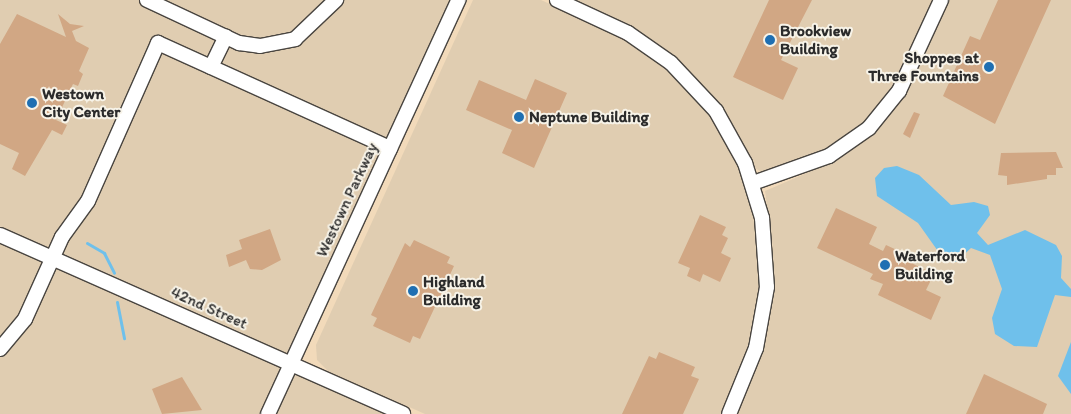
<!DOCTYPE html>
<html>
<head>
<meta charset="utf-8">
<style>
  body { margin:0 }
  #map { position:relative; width:1071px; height:414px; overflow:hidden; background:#f2daba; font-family:Itim,sans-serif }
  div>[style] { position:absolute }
  .built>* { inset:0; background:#e0cdb1 }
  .water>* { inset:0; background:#6fc0eb }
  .stream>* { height:3px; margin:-1.5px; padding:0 1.5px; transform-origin:1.5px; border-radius:1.5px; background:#6fc0eb }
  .building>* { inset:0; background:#d1a784 }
  .roads { filter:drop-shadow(1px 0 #494540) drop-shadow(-1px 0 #494540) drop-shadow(0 1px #494540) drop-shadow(0 -1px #494540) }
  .minor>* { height:14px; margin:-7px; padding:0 7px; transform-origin:7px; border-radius:7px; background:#fff }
  .dots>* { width:14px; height:14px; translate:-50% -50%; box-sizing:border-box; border:2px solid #f7f3e8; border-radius:50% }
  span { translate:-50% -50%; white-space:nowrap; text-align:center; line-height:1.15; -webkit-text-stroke:4px #f7f3e8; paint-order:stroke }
  .poi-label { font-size:16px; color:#2b2b2b; font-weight:700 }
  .left { translate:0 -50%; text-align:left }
  .right { translate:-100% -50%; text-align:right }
  .street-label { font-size:16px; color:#2b2b2b }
</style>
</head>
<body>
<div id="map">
  <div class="built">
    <i style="clip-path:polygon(0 0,458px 0,291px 364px,403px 414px,0 414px)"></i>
    <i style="clip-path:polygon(473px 0,541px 0,615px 34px,662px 64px,712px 118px,739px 167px,752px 203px,760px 280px,752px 337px,721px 414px,425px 414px,328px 371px,317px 360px,316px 345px)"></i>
    <i style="clip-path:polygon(573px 0,934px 0,894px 86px,865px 123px,822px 152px,762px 172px,755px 168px,721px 107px,680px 62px,631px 27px)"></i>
    <i style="clip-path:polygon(949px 0,1071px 0,1071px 414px,736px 414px,761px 354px,772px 302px,773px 249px,765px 191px,835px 161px,881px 126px,907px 91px)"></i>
  </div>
  <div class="water">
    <i style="clip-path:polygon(897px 166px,919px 175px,951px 205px,974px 202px,988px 206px,990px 215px,977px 233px,988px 245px,1025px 230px,1056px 245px,1062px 256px,1061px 278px,1071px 289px,1071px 297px,1055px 295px,1037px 347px,1014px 346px,995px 334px,992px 318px,1002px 289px,990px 255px,971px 248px,956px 262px,945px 261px,918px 223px,877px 196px,875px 178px,884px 168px)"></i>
    <i style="clip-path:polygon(1071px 342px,1071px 394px,1058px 376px)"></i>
  </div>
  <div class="stream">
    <i style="left:87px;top:243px;width:20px;rotate:30deg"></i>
    <i style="left:104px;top:253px;width:22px;rotate:63deg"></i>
    <i style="left:117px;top:302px;width:37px;rotate:79deg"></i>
  </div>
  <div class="building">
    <i style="clip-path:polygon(769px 0,812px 0,781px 60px,798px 68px,783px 100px,733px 77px)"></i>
    <i style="clip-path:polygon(998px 0,1051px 0,995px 124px,943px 96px,970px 36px,980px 40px)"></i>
    <i style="clip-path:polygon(17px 14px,66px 37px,58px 14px,70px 24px,84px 26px,72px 31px,76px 41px,89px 48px,79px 71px,83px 74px,78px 86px,73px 84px,56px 120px,67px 125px,62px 135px,52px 130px,25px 176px,12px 169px,19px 153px,0 144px,0 44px)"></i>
    <i style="clip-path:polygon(535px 79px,567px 93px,534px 168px,502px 153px,512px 130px,466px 110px,479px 80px,526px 100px)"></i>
    <i style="clip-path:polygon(914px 112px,920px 114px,910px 138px,903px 134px)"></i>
    <i style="clip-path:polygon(1056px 152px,1063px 168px,1056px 168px,1056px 175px,1047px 175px,1047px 179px,1007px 185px,1007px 176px,998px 175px,1001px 153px)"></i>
    <i style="clip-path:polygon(836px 208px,877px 227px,869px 244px,883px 251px,886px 245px,899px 251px,897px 256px,934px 274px,926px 290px,941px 297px,931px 320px,878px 295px,883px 284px,870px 279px,873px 274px,817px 248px)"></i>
    <i style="clip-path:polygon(700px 215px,726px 227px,722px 235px,728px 238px,721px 253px,731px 258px,720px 282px,703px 274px,700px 282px,687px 276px,690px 268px,678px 263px)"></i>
    <i style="clip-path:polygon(270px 229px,281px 260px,262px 270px,250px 269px,246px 260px,229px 267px,226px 255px,242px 249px,239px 240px)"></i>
    <i style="clip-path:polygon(414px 240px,450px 257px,447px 263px,454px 266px,420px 339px,413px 336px,410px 343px,373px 326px,377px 318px,371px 315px,405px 243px,410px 247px)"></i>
    <i style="clip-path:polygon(659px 352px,695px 367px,691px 376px,699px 379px,683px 414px,622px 414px,649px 356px,656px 359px)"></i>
    <i style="clip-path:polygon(984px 374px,1047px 404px,1043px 414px,966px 414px)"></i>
    <i style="clip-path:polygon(182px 377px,202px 410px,162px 414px,152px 389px)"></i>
  </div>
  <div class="roads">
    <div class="minor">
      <i style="left:147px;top:0;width:102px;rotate:25.1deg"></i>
      <i style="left:239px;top:43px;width:21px;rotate:8deg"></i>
      <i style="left:260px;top:46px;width:36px;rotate:-11deg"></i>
      <i style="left:295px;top:39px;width:57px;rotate:-43.6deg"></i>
      <i style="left:557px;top:0;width:78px;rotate:24.9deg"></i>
      <i style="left:628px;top:33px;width:52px;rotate:34.9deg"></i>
      <i style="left:671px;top:63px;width:66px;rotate:46.8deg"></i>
      <i style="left:716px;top:111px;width:60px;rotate:60.9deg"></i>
      <i style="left:745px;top:163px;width:58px;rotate:72.8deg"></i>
      <i style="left:762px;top:218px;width:69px;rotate:85.9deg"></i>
      <i style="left:767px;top:287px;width:62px;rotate:100.2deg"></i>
      <i style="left:756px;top:348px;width:71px;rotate:112.2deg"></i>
      <i style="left:211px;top:67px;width:34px;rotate:-64deg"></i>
      <i style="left:753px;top:183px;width:81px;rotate:-19.6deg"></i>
      <i style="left:829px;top:156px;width:49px;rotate:-35deg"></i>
      <i style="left:869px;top:128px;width:48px;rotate:-51deg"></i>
      <i style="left:899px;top:91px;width:100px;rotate:-65.2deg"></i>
      <i style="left:0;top:235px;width:441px;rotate:23.9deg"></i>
      <i style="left:0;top:349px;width:39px;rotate:-50deg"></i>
      <i style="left:25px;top:319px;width:90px;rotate:-65.7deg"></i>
      <i style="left:62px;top:237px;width:44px;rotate:-54.2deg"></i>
      <i style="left:88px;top:201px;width:173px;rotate:-66.1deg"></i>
      <i style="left:158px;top:43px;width:255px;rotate:24.4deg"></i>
      <i style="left:268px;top:414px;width:456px;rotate:-65.3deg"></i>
    </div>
  </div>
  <div class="dots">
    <i style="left:770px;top:40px;background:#1f6fb2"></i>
    <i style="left:989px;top:67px;background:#1f6fb2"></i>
    <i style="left:32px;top:103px;background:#1f6fb2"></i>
    <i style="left:519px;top:117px;background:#1f6fb2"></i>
    <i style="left:885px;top:265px;background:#1f6fb2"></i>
    <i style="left:413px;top:291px;background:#1f6fb2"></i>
  </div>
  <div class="poi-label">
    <span class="left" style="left:780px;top:40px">Brookview<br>Building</span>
    <span class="right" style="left:979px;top:67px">Shoppes at<br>Three Fountains</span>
    <span class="left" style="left:42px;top:103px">Westown<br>City Center</span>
    <span class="left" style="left:529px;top:117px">Neptune Building</span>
    <span class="left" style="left:895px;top:265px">Waterford<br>Building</span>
    <span class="left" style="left:423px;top:291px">Highland<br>Building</span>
  </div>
  <div class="street-label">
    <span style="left:347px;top:200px;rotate:-65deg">Westown Parkway</span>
    <span style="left:209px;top:308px;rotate:24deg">42nd Street</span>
  </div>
</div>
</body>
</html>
